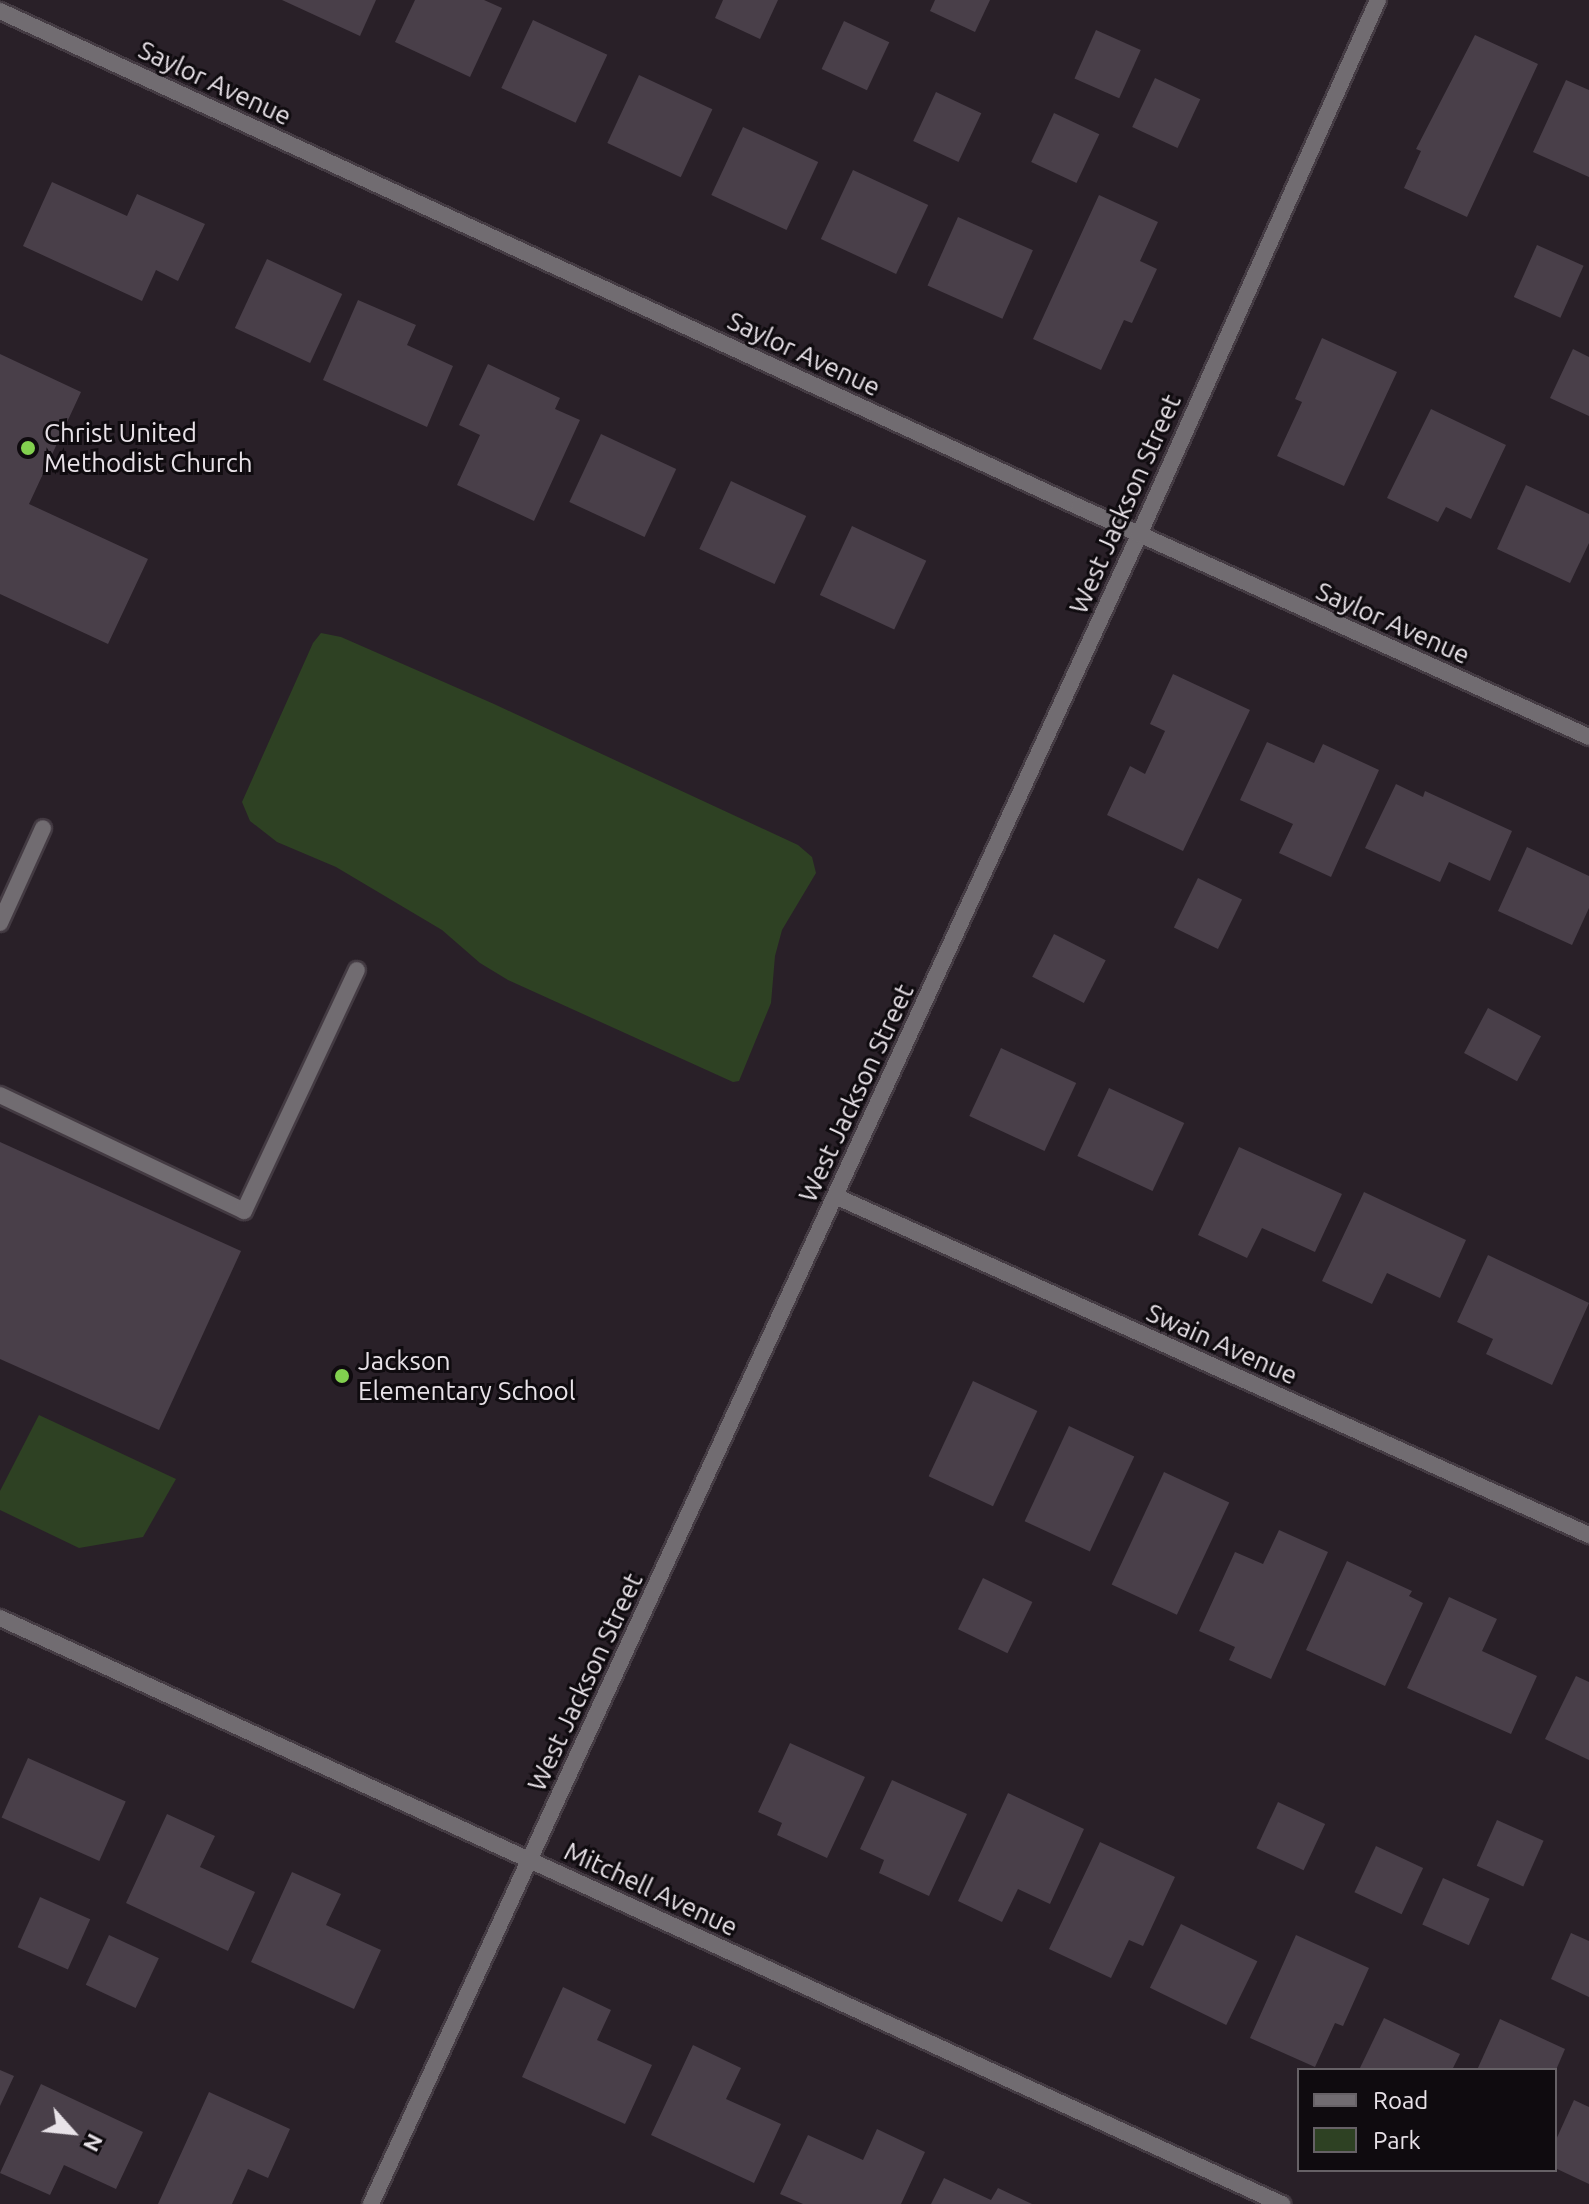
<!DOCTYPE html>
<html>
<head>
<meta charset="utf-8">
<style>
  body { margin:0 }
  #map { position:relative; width:1589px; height:2204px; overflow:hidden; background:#292028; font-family:Ubuntu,sans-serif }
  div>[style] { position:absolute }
  .green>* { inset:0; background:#2e4123 }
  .building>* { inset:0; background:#493f49; transform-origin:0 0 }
  .roads { filter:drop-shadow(2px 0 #443b43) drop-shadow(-2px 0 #443b43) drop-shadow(0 2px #443b43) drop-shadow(0 -2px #443b43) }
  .lane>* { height:16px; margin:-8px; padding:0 8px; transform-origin:8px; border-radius:8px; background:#716c71 }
  .street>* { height:16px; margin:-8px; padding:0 8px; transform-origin:8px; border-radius:8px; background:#716c71 }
  .dots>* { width:22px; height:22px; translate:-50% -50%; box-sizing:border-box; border:4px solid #0f0b0f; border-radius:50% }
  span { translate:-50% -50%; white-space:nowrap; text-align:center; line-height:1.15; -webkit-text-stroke:6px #0f0b0f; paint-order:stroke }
  .street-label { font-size:26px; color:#e8e2e8 }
  .poi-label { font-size:26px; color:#e8e2e8 }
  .left { translate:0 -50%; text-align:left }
  .legend { position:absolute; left:1297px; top:2068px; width:260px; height:104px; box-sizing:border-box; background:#0f0b0f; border:2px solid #666166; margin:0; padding:10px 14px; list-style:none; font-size:24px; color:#e8e2e8 }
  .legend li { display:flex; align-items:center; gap:16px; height:40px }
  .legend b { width:40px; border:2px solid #666166 }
  .north { position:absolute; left:32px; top:2092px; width:80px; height:80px; -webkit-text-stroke:6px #0f0b0f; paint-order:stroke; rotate:117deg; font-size:22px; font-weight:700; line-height:32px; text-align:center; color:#e8e2e8 }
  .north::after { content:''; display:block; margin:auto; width:28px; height:36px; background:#e8e2e8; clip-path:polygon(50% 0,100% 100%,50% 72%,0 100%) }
</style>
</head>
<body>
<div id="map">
  <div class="green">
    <i style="clip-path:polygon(321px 633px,341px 637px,494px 704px,798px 845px,812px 857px,816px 873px,782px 930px,775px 956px,771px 1003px,739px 1081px,733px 1082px,508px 980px,480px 963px,442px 930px,336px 867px,277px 842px,250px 821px,242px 802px,313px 643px)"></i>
    <i style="clip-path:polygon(39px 1415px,176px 1479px,143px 1537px,79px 1548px,0 1510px,0 1491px)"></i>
  </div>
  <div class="building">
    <i style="clip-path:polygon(282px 0,376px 0,360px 36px)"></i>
    <i style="clip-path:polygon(415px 0,484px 0,502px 8px,470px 77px,395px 42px)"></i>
    <i style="clip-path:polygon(723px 0,778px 0,760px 39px,715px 18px)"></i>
    <i style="clip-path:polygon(935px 0,990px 0,975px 32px,930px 11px)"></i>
    <i style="left:533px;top:20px;width:82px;height:75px;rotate:25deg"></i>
    <i style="left:844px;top:21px;width:50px;height:53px;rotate:25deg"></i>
    <i style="left:1096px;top:30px;width:49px;height:53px;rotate:24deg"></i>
    <i style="clip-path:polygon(1475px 35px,1538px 64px,1467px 217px,1404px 188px,1421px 151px,1416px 149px)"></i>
    <i style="left:639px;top:75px;width:81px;height:75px;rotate:25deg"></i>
    <i style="left:1155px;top:78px;width:50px;height:54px;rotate:25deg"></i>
    <i style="clip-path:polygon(1566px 80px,1589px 90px,1589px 177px,1533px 152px)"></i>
    <i style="left:936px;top:92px;width:50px;height:54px;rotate:25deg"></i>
    <i style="left:1054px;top:113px;width:50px;height:54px;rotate:25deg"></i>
    <i style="left:743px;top:127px;width:83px;height:75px;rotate:25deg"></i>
    <i style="left:853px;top:170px;width:83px;height:76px;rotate:25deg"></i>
    <i style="clip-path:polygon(52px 182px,127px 216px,137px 194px,205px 224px,178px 281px,156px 270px,142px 301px,23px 246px)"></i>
    <i style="clip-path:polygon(1099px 195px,1158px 222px,1140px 261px,1157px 269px,1132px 323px,1124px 320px,1101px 370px,1033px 339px)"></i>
    <i style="left:958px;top:217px;width:82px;height:75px;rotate:24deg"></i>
    <i style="left:1537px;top:245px;width:51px;height:57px;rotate:24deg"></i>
    <i style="left:267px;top:259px;width:83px;height:76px;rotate:25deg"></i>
    <i style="clip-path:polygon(358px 300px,416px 325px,407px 345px,453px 366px,427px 427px,323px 380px)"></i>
    <i style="clip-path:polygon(1322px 338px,1397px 372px,1344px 486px,1277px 456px,1302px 402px,1295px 399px)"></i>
    <i style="clip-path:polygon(1573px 349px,1589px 357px,1589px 416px,1550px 398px)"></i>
    <i style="clip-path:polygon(0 354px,81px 392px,29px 504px,148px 559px,108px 644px,0 594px)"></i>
    <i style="clip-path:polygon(488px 364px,560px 398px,555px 409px,580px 420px,534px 521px,457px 485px,480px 435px,459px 425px)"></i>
    <i style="clip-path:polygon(1431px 409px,1506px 445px,1471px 519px,1446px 507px,1438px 522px,1387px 498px)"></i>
    <i style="left:601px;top:434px;width:83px;height:75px;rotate:25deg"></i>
    <i style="left:731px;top:481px;width:83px;height:75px;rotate:25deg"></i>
    <i style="clip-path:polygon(1526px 485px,1589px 514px,1589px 543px,1570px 583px,1497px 549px)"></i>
    <i style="left:852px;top:526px;width:82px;height:76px;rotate:25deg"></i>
    <i style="clip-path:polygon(1173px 674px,1250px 710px,1183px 851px,1107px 815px,1130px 766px,1145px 774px,1165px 731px,1150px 724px)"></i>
    <i style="clip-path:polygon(1267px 742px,1314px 763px,1323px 744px,1379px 770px,1331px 877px,1279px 853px,1293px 824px,1240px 800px)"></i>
    <i style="clip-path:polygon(1396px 784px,1423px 797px,1425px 791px,1512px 831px,1490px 881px,1449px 862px,1440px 882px,1365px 848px)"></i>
    <i style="clip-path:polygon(1527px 847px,1589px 876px,1589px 908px,1572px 945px,1498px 911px)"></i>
    <i style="left:1198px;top:878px;width:49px;height:55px;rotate:26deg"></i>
    <i style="left:1054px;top:934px;width:58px;height:48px;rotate:27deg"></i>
    <i style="left:1488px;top:1008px;width:60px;height:51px;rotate:28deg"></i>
    <i style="left:1001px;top:1048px;width:83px;height:75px;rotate:25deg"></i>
    <i style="left:1109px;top:1088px;width:83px;height:75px;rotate:25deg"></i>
    <i style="clip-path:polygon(0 1142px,241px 1251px,159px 1430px,0 1359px)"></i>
    <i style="clip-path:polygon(1239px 1147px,1342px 1194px,1315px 1252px,1262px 1228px,1247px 1258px,1198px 1235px)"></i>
    <i style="clip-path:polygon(1364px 1192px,1466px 1240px,1440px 1298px,1387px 1273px,1372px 1304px,1322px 1281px)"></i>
    <i style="clip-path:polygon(1488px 1255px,1589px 1303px,1552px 1385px,1486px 1354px,1493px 1339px,1457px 1322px)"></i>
    <i style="left:973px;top:1381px;width:71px;height:105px;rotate:25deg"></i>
    <i style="left:1069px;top:1426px;width:72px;height:105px;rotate:25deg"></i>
    <i style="left:1164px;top:1472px;width:72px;height:124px;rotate:25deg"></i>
    <i style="clip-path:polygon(1279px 1530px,1328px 1552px,1271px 1679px,1229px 1660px,1235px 1647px,1199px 1631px,1235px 1552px,1263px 1564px)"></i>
    <i style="clip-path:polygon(1347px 1561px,1412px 1591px,1409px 1596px,1423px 1603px,1385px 1686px,1306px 1650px)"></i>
    <i style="left:983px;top:1578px;width:55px;height:57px;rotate:26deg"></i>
    <i style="clip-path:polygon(1449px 1597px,1497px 1619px,1482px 1651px,1537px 1676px,1511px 1734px,1407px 1688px)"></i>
    <i style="clip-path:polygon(1576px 1676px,1589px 1682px,1589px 1760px,1545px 1739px)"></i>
    <i style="clip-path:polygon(790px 1743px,865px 1777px,827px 1858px,777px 1835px,782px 1823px,758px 1812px)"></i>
    <i style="left:28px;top:1758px;width:107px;height:65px;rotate:24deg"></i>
    <i style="clip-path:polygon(892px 1780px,967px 1814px,929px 1896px,879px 1873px,884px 1860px,860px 1849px)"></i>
    <i style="clip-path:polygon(1008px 1793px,1084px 1829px,1050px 1904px,1018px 1889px,1002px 1922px,958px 1901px)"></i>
    <i style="left:1278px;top:1802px;width:52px;height:51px;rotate:25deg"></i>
    <i style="clip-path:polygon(167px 1814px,215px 1836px,200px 1867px,255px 1892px,228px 1951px,126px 1903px)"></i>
    <i style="left:1497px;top:1820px;width:51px;height:50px;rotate:24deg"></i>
    <i style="clip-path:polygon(1100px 1842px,1175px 1877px,1143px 1946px,1129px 1940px,1111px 1978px,1049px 1949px)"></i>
    <i style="left:1376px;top:1846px;width:52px;height:51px;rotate:25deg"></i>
    <i style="clip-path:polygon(292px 1872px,341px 1894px,326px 1925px,381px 1950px,354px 2009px,251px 1962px)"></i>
    <i style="left:1443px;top:1878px;width:51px;height:51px;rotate:24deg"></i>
    <i style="left:40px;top:1897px;width:55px;height:55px;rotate:24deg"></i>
    <i style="left:1181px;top:1924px;width:85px;height:71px;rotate:26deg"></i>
    <i style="clip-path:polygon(1571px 1933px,1589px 1941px,1589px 1997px,1551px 1979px)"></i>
    <i style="left:109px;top:1935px;width:55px;height:55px;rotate:25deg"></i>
    <i style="clip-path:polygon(1296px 1935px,1369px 1968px,1343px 2026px,1335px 2023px,1315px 2067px,1250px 2038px)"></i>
    <i style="clip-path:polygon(563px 1987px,611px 2010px,597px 2040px,652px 2065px,625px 2124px,522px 2077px)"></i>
    <i style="clip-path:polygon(1384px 2018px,1460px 2054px,1452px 2070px,1359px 2070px)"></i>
    <i style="clip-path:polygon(1500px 2019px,1565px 2049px,1556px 2070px,1477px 2070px)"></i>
    <i style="clip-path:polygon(693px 2045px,741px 2068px,726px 2099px,781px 2124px,754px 2183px,651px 2135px)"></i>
    <i style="clip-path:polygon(0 2070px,14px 2076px,0 2106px)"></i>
    <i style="clip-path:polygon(41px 2084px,143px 2132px,116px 2189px,64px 2165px,50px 2195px,0 2173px)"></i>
    <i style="clip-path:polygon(209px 2092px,290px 2129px,268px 2178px,248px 2169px,232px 2204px,158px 2204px)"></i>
    <i style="clip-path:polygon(1574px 2100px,1589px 2107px,1589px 2184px,1555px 2168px,1555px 2142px)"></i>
    <i style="clip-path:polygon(877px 2129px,925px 2152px,901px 2204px,803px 2204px,780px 2194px,808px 2135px,863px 2160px)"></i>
    <i style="clip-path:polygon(944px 2178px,991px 2200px,998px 2188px,1032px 2204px,931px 2204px)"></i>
  </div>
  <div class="roads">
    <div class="lane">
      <i style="left:0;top:923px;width:104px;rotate:-65.6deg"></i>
      <i style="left:0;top:1095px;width:270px;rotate:25.4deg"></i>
      <i style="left:244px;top:1211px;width:266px;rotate:-64.9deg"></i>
    </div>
    <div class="street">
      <i style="left:0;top:11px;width:1188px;rotate:24.69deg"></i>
      <i style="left:1079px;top:507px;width:559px;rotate:24.27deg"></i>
      <i style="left:835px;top:1196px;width:827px;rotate:24.21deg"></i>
      <i style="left:0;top:1618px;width:1410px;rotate:24.57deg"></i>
      <i style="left:371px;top:2204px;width:1837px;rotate:-65.29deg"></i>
      <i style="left:1139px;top:535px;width:586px;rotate:-65.93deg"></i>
    </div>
  </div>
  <div class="dots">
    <i style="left:28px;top:448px;background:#82d04f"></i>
    <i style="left:342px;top:1376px;background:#82d04f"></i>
  </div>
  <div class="street-label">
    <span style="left:215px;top:83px;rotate:25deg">Saylor Avenue</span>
    <span style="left:804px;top:354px;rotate:25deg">Saylor Avenue</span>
    <span style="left:1125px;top:504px;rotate:-66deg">West Jackson Street</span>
    <span style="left:1393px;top:623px;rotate:24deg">Saylor Avenue</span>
    <span style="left:856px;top:1093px;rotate:-65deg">West Jackson Street</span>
    <span style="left:1222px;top:1344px;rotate:24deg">Swain Avenue</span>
    <span style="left:585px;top:1682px;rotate:-65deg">West Jackson Street</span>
    <span style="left:651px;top:1889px;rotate:25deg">Mitchell Avenue</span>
  </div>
  <div class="poi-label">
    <span class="left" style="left:44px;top:448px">Christ United<br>Methodist Church</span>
    <span class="left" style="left:358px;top:1376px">Jackson<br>Elementary School</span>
  </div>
  <ul class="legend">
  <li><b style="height:10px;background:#716c71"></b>Road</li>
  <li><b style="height:22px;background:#2e4123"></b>Park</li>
  </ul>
  <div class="north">N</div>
</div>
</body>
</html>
